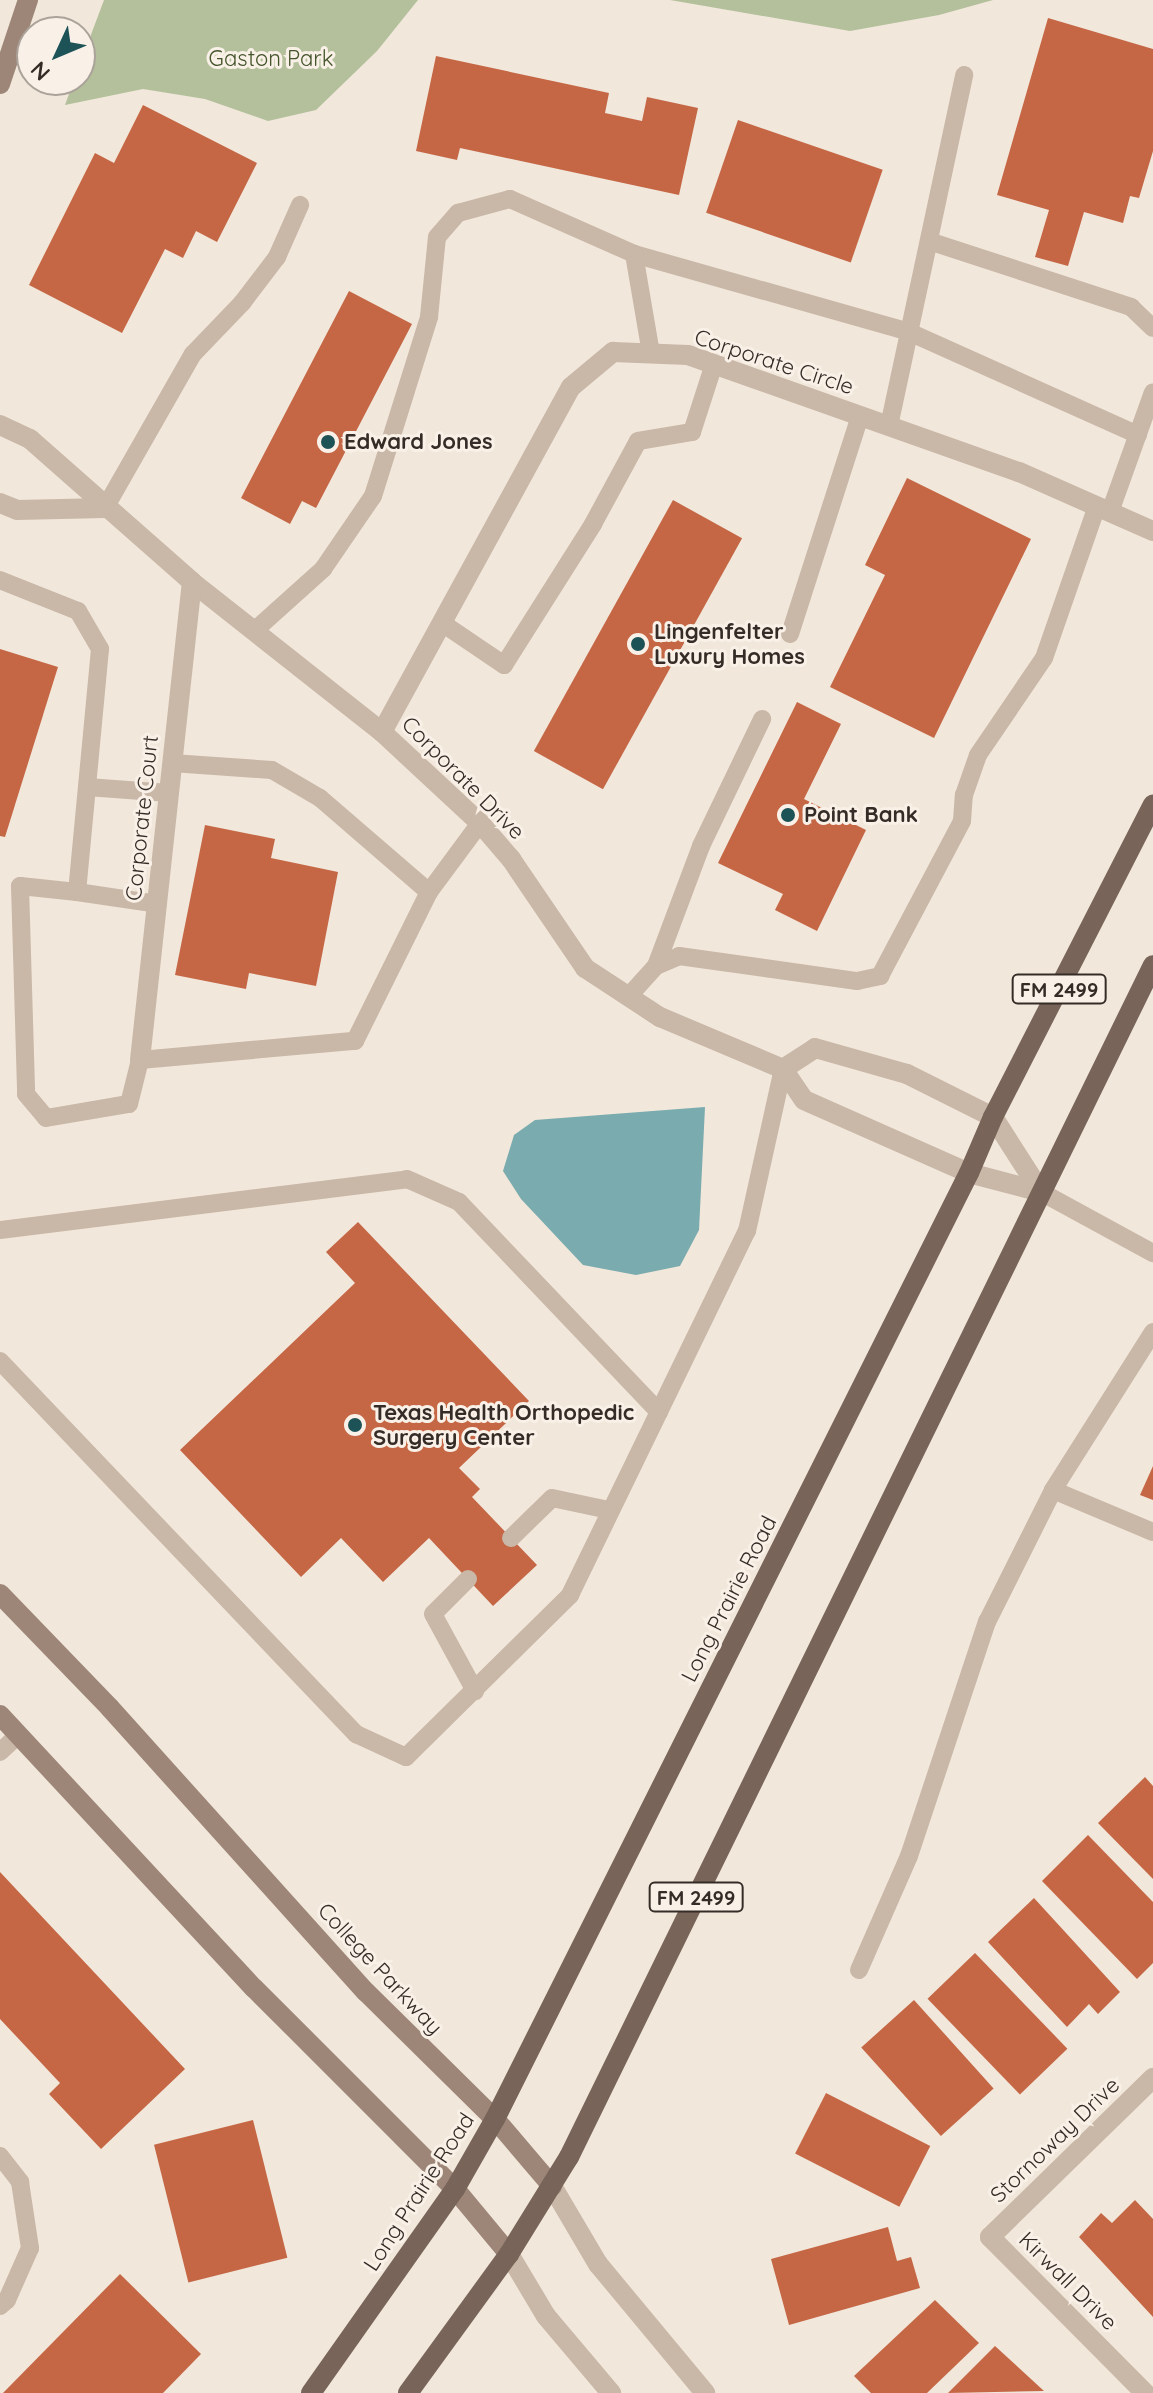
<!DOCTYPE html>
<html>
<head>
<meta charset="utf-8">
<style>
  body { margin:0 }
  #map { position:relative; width:1153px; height:2393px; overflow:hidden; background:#f1e7db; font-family:Quicksand,sans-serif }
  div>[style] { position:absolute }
  .green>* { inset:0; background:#b3c09b }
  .water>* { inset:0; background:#7aabae }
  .building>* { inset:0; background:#c56745; transform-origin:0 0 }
  .service>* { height:18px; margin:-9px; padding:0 9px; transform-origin:9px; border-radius:9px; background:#c9b7a7 }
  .minor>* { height:20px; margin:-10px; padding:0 10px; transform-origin:10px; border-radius:10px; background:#c9b7a7 }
  .secondary>* { height:20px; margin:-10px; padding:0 10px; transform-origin:10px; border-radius:10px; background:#9d8678 }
  .primary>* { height:20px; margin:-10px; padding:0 10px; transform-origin:10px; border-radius:10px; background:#786459 }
  .dots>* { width:22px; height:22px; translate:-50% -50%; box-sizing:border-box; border:4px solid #f9f1e7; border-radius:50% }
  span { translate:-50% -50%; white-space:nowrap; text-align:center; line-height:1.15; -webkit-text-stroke:6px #f9f1e7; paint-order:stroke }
  .shield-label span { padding:2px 6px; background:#f9f1e7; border:2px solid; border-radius:6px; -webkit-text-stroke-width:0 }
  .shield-label { font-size:20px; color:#362c27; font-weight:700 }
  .park-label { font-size:22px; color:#44542b }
  .street-label { font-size:22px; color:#362c27 }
  .poi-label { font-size:22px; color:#362c27; font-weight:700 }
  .left { translate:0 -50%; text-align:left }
  .north { position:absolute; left:16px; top:16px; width:80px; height:80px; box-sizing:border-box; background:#f9f1e7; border:2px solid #aba29a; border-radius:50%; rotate:226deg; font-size:22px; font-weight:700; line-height:32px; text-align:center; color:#362c27 }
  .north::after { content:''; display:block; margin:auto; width:28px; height:36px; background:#1d5257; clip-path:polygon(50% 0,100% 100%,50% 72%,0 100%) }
</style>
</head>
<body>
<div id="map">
  <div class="green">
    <i style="clip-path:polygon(104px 0,418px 0,377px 51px,316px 110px,268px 121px,205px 99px,143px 89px,65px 105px,74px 80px,80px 80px,80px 64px)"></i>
    <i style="clip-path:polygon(670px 0,993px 0,939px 15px,850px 31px)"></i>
  </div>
  <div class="water">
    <i style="clip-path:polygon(705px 1107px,699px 1230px,680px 1266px,636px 1275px,583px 1265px,521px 1199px,503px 1171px,514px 1135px,535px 1120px)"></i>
  </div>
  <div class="building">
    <i style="clip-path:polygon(1048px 18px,1153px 49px,1153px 151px,1139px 198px,1130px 196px,1123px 223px,1084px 212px,1068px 266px,1035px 257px,1049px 210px,997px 195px)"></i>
    <i style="clip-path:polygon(436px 56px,609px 93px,605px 113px,642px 121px,647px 97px,698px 108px,679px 195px,460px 148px,457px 160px,416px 151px)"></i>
    <i style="clip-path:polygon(143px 105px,257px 163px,217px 242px,196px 231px,183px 258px,165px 249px,122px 333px,29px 285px,95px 153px,114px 163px)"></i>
    <i style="left:738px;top:120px;width:153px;height:98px;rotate:19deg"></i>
    <i style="clip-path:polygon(349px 291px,412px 324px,316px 508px,302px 501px,290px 524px,241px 498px)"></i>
    <i style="clip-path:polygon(907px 478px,1031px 539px,934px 738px,830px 687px,885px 575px,865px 565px)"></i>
    <i style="left:673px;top:500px;width:79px;height:287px;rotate:29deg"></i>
    <i style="clip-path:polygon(0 649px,58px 667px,5px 837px,0 836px)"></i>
    <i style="clip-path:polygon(797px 702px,841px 724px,804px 799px,866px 830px,817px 931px,775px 910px,783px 894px,718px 863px)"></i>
    <i style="clip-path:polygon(205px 825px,275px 839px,271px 858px,338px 872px,316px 986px,249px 973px,246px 989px,175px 975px)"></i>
    <i style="clip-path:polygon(358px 1222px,529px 1401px,459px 1468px,480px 1489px,472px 1497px,537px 1565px,493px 1606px,429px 1538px,383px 1582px,341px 1538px,301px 1577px,180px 1450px,355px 1283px,326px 1252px)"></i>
    <i style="clip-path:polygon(1153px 1466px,1153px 1500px,1140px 1495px)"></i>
    <i style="clip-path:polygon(1145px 1777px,1153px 1786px,1153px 1879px,1098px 1823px)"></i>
    <i style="clip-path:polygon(1088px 1835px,1153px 1902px,1153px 1963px,1137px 1979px,1042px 1881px)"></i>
    <i style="clip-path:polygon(0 1872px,185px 2069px,101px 2149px,49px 2094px,60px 2083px,0 2019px)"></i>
    <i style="clip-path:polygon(1034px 1898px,1120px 1992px,1098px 2014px,1089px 2004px,1067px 2027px,988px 1942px)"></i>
    <i style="left:975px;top:1953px;width:133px;height:66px;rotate:46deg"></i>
    <i style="left:914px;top:2000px;width:119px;height:71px;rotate:48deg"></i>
    <i style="left:826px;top:2093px;width:117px;height:68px;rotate:27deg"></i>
    <i style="left:253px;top:2120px;width:142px;height:102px;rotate:76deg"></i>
    <i style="clip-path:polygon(1135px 2200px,1153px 2219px,1153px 2317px,1079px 2237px,1101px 2213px,1112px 2223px)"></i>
    <i style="clip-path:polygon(888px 2227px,897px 2261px,911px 2257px,920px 2288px,789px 2325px,771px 2259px)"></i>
    <i style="clip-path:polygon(120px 2274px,201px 2354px,163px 2393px,3px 2393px)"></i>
    <i style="clip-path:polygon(935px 2300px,979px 2343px,927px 2393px,871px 2393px,854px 2376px)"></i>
    <i style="clip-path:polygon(995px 2346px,1044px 2391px,948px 2393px)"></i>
  </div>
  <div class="service">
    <i style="left:929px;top:241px;width:213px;rotate:18.1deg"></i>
    <i style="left:1131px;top:307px;width:30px;rotate:44deg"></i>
    <i style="left:634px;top:254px;width:286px;rotate:15.8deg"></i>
    <i style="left:909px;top:332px;width:251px;rotate:24.2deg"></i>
    <i style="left:889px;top:426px;width:359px;rotate:-77.9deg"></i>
    <i style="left:105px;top:508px;width:177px;rotate:-60.3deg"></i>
    <i style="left:193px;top:354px;width:71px;rotate:-46.1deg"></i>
    <i style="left:242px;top:303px;width:58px;rotate:-52.7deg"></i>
    <i style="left:277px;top:257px;width:57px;rotate:-66.1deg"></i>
    <i style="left:1110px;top:512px;width:127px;rotate:-70.3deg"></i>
    <i style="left:0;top:580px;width:84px;rotate:21.7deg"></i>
    <i style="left:78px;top:611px;width:44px;rotate:59.9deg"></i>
    <i style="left:100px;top:649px;width:244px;rotate:95.4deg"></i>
    <i style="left:77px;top:892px;width:57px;rotate:-174deg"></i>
    <i style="left:20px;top:886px;width:208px;rotate:88.3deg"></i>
    <i style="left:26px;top:1094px;width:31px;rotate:50deg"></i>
    <i style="left:46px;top:1118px;width:84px;rotate:-9.6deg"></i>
    <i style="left:129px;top:1104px;width:45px;rotate:-76deg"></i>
    <i style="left:140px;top:1060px;width:216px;rotate:-5.1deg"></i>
    <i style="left:355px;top:1041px;width:166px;rotate:-63.6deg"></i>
    <i style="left:429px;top:892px;width:86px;rotate:-53.5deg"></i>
    <i style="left:442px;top:623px;width:75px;rotate:34.1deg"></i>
    <i style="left:504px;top:665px;width:167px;rotate:-57.7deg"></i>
    <i style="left:593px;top:524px;width:94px;rotate:-61.5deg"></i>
    <i style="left:638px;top:441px;width:55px;rotate:-9.5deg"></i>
    <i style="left:692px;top:432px;width:71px;rotate:-72.1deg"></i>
    <i style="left:254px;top:631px;width:93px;rotate:-41.9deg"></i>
    <i style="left:323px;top:569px;width:88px;rotate:-55.6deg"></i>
    <i style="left:373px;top:496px;width:188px;rotate:-72.6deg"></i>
    <i style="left:429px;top:317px;width:80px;rotate:-84.3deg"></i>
    <i style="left:437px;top:237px;width:32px;rotate:-49deg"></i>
    <i style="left:458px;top:213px;width:54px;rotate:-15.1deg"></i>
    <i style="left:510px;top:199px;width:136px;rotate:23.9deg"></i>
    <i style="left:634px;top:254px;width:100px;rotate:80.3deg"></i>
    <i style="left:790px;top:634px;width:229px;rotate:-72.2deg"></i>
    <i style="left:172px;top:763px;width:100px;rotate:4deg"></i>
    <i style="left:272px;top:770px;width:56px;rotate:30.3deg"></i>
    <i style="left:320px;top:798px;width:144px;rotate:40.8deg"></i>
    <i style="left:87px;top:787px;width:82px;rotate:4.2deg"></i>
    <i style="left:77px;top:892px;width:81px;rotate:8.5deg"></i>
    <i style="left:656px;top:966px;width:128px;rotate:-69.4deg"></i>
    <i style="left:701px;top:846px;width:141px;rotate:-64.3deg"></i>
    <i style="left:628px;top:997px;width:42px;rotate:-47.9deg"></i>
    <i style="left:656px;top:966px;width:25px;rotate:-23deg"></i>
    <i style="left:679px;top:956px;width:180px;rotate:8deg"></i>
    <i style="left:857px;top:981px;width:24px;rotate:-12deg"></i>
    <i style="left:880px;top:976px;width:175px;rotate:-62.1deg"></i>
    <i style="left:962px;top:821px;width:26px;rotate:-86deg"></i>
    <i style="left:964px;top:795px;width:42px;rotate:-70.7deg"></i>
    <i style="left:978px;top:755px;width:117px;rotate:-55.8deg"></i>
    <i style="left:1044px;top:658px;width:161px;rotate:-70.8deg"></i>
    <i style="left:1041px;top:1192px;width:128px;rotate:28.6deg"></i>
    <i style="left:0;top:1230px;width:410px;rotate:-7.1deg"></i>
    <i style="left:407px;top:1179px;width:57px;rotate:23.9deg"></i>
    <i style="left:459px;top:1202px;width:290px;rotate:46.4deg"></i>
    <i style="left:0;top:1361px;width:516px;rotate:46.34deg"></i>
    <i style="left:356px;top:1734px;width:55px;rotate:24.7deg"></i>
    <i style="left:406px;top:1757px;width:231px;rotate:-44.6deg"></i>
    <i style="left:570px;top:1595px;width:405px;rotate:-64.1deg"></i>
    <i style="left:747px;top:1231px;width:166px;rotate:-77.5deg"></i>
    <i style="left:1053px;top:1490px;width:108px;rotate:22.8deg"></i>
    <i style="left:511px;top:1538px;width:57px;rotate:-44.3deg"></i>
    <i style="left:552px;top:1498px;width:58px;rotate:11.9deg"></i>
    <i style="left:468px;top:1579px;width:49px;rotate:135deg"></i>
    <i style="left:433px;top:1614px;width:88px;rotate:61.4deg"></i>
    <i style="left:0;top:1752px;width:25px;rotate:-43deg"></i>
    <i style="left:859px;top:1970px;width:124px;rotate:-66.3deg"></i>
    <i style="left:909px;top:1856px;width:247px;rotate:-71.6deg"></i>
    <i style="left:987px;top:1622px;width:148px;rotate:-63.4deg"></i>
    <i style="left:1053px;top:1490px;width:187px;rotate:-57.7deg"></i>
    <i style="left:0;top:2156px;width:33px;rotate:52deg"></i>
    <i style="left:20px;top:2182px;width:67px;rotate:81.4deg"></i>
    <i style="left:30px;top:2248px;width:57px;rotate:113.9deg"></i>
    <i style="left:7px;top:2300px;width:9px;rotate:139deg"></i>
  </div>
  <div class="minor">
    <i style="left:0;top:425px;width:33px;rotate:25deg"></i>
    <i style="left:30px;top:439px;width:216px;rotate:41.4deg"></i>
    <i style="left:192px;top:582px;width:242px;rotate:38.3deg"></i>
    <i style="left:382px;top:732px;width:134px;rotate:42.9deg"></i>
    <i style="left:480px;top:823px;width:48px;rotate:49.3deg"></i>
    <i style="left:511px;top:859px;width:132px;rotate:55.8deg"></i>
    <i style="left:585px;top:968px;width:90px;rotate:33.2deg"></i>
    <i style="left:660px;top:1017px;width:134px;rotate:22.9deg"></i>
    <i style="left:783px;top:1069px;width:37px;rotate:56deg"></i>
    <i style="left:804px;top:1100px;width:180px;rotate:23.9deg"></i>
    <i style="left:969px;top:1173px;width:74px;rotate:14.8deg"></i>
    <i style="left:0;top:503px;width:18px;rotate:22deg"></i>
    <i style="left:17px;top:510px;width:88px;rotate:-1.3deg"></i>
    <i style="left:382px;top:732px;width:393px;rotate:-61.3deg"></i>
    <i style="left:571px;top:387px;width:55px;rotate:-39.8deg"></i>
    <i style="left:613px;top:352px;width:75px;rotate:2.3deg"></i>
    <i style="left:688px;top:355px;width:351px;rotate:19.5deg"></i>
    <i style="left:1019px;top:472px;width:146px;rotate:23.8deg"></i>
    <i style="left:140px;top:1060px;width:481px;rotate:-83.8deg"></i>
    <i style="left:783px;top:1069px;width:38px;rotate:-33deg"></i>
    <i style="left:815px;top:1048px;width:96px;rotate:15.8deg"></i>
    <i style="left:907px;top:1074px;width:96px;rotate:26.6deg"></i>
    <i style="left:993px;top:1117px;width:89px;rotate:57.4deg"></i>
    <i style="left:552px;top:2186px;width:91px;rotate:59.5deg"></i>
    <i style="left:598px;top:2264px;width:168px;rotate:50.3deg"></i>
    <i style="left:509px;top:2254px;width:72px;rotate:59.2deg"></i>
    <i style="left:546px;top:2316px;width:101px;rotate:49.8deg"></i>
    <i style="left:1145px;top:2393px;width:220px;rotate:-134.8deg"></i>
    <i style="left:990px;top:2237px;width:228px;rotate:-44.3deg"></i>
  </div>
  <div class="secondary">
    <i style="left:0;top:84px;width:89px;rotate:-71.6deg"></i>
    <i style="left:0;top:1594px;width:158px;rotate:46deg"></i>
    <i style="left:110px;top:1708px;width:382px;rotate:48deg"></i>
    <i style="left:366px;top:1992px;width:181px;rotate:44.6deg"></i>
    <i style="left:495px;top:2119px;width:88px;rotate:49.6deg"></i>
    <i style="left:0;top:1715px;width:373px;rotate:47.1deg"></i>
    <i style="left:254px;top:1988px;width:284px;rotate:45deg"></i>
    <i style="left:455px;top:2189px;width:85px;rotate:50.3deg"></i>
  </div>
  <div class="primary">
    <i style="left:311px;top:2393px;width:250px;rotate:-54.8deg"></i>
    <i style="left:455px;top:2189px;width:81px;rotate:-60.3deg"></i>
    <i style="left:495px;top:2119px;width:1058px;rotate:-63.39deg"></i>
    <i style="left:969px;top:1173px;width:61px;rotate:-66.8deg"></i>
    <i style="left:993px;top:1117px;width:351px;rotate:-62.9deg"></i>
    <i style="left:408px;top:2393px;width:172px;rotate:-54deg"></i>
    <i style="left:509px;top:2254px;width:114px;rotate:-58.3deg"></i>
    <i style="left:569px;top:2157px;width:1327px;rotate:-63.9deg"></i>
  </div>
  <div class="dots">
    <i style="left:328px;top:442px;background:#1d5257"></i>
    <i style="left:638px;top:644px;background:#1d5257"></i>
    <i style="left:788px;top:815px;background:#1d5257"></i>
    <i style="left:355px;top:1425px;background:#1d5257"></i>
  </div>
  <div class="shield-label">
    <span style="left:1059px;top:989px">FM 2499</span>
    <span style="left:696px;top:1897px">FM 2499</span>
  </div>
  <div class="park-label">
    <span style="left:271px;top:59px">Gaston Park</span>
  </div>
  <div class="street-label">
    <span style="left:774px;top:362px;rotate:18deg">Corporate Circle</span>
    <span style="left:463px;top:778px;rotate:45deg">Corporate Drive</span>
    <span style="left:142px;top:818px;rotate:-84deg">Corporate Court</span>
    <span style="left:729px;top:1599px;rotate:-63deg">Long Prairie Road</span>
    <span style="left:380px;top:1969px;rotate:47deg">College Parkway</span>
    <span style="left:1055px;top:2140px;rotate:-44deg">Stornoway Drive</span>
    <span style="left:419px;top:2192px;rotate:-57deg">Long Prairie Road</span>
    <span style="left:1068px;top:2281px;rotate:45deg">Kirwall Drive</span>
  </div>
  <div class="poi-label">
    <span class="left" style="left:344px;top:442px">Edward Jones</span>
    <span class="left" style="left:654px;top:644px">Lingenfelter<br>Luxury Homes</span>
    <span class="left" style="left:804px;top:815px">Point Bank</span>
    <span class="left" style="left:373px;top:1425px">Texas Health Orthopedic<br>Surgery Center</span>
  </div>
  <div class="north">N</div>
</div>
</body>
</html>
